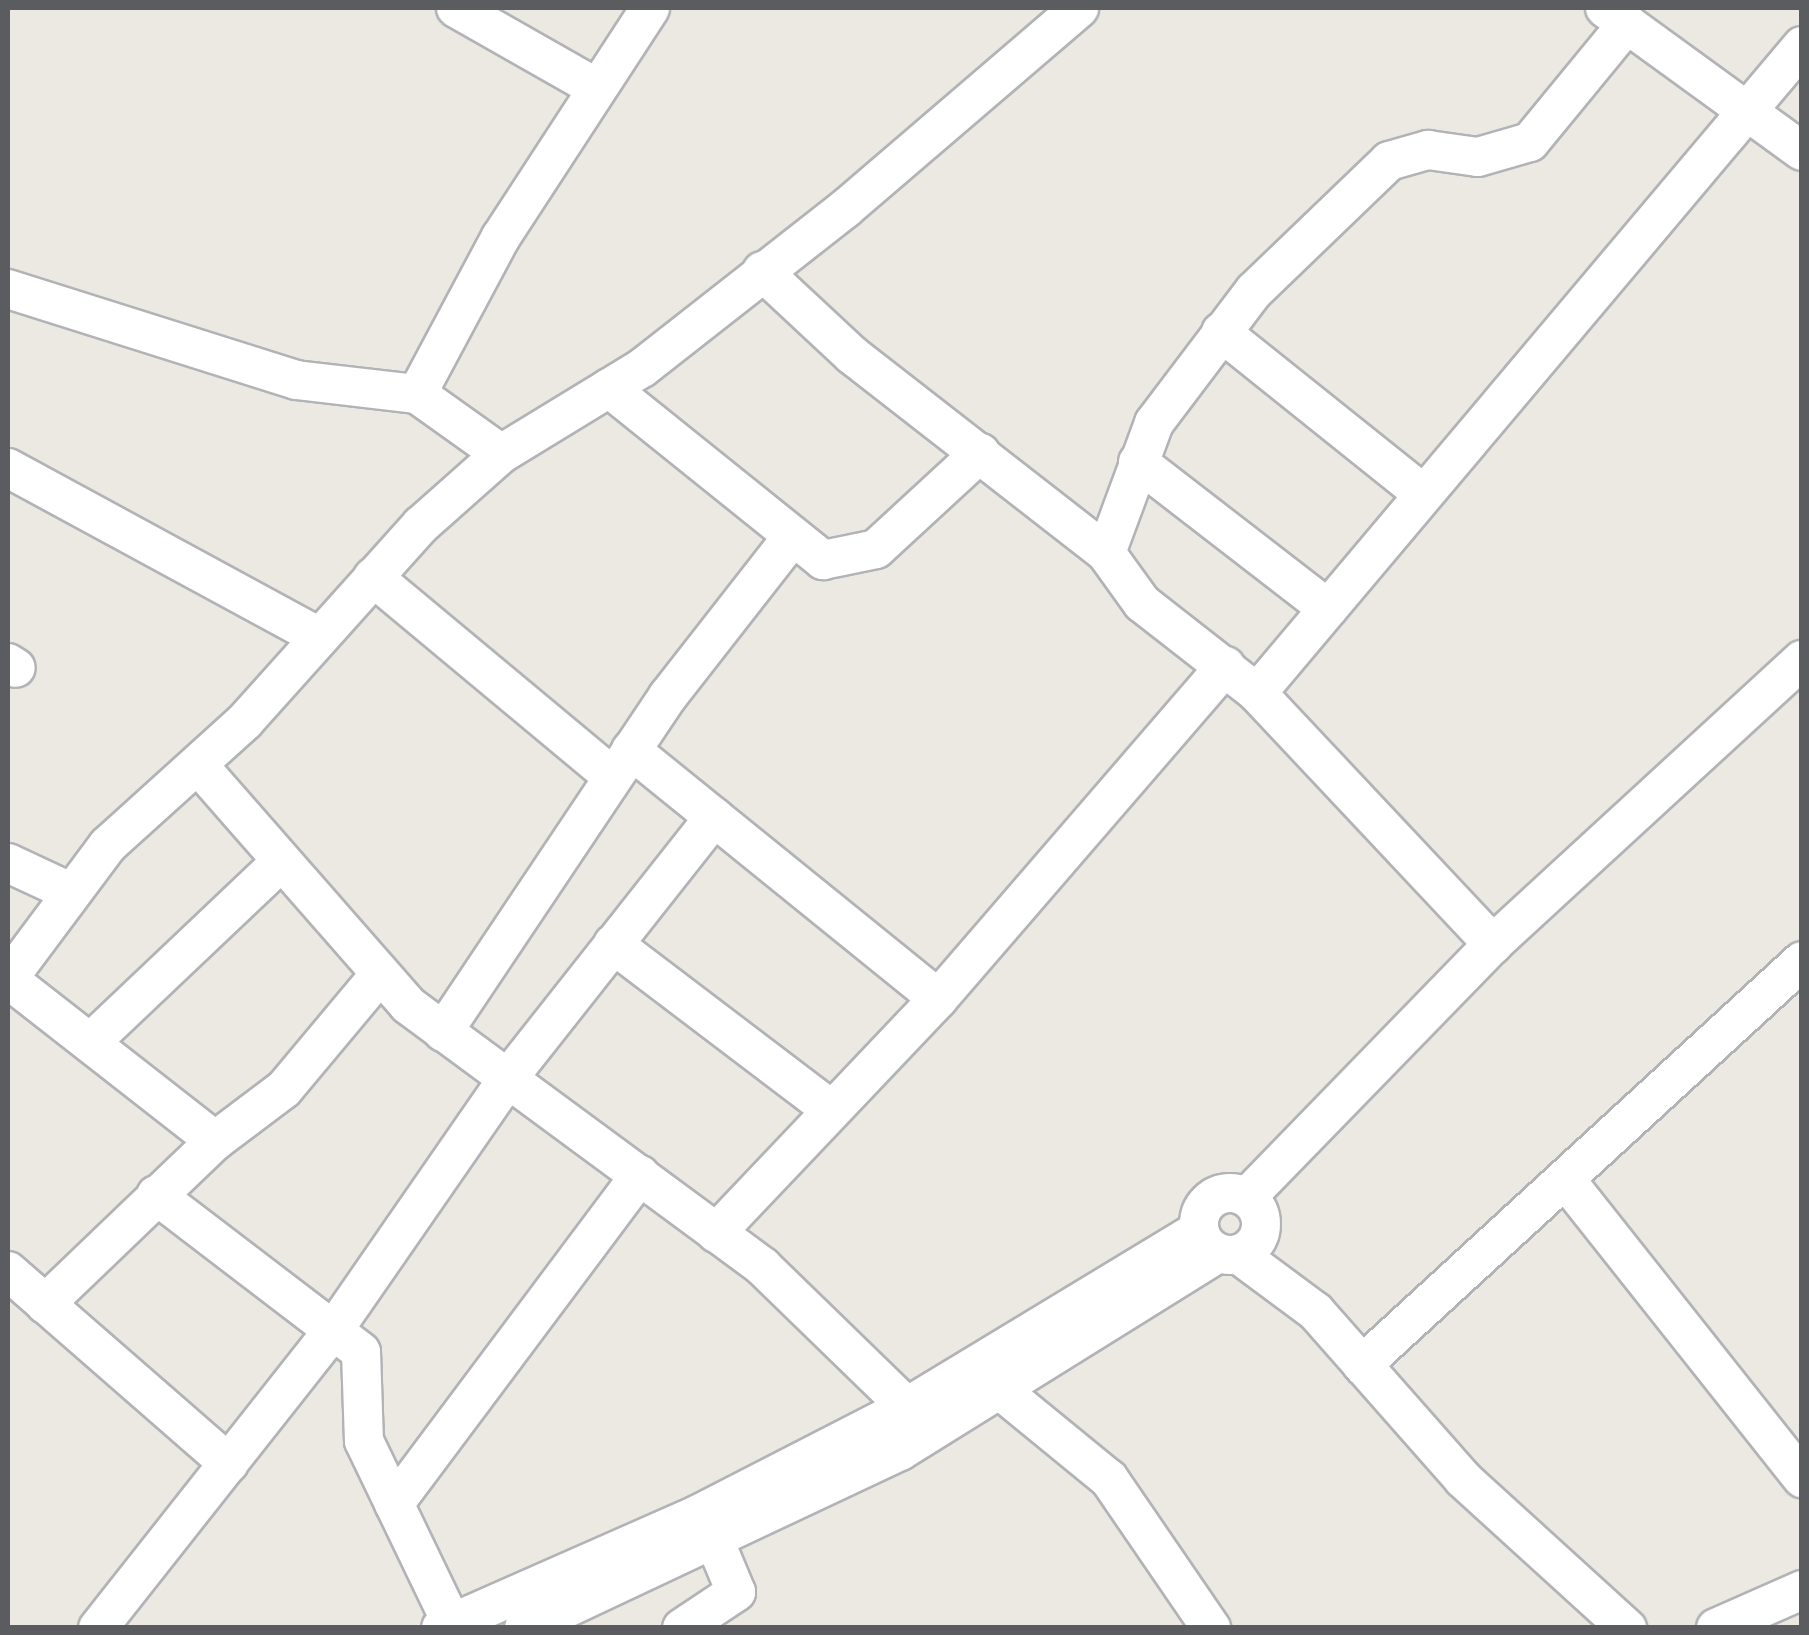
<!DOCTYPE html>
<html>
<head>
<meta charset="utf-8">
<style>
  body { margin:0 }
  #map { position:relative; width:1809px; height:1635px; overflow:hidden; background:#ebe9e1; font-family:Overpass,sans-serif }
  div>[style] { position:absolute }
  .roads { filter:drop-shadow(2px 0 #b2b3b7) drop-shadow(-2px 0 #b2b3b7) drop-shadow(0 2px #b2b3b7) drop-shadow(0 -2px #b2b3b7) }
  .minor>* { height:38px; margin:-19px; padding:0 19px; transform-origin:19px; border-radius:19px; background:#fff }
  .minor>.ring { margin:-19px; padding:0; box-sizing:content-box; background:none; border:38px solid #fff; border-radius:50% }
  span { translate:-50% -50%; white-space:nowrap; text-align:center; line-height:1.15; -webkit-text-stroke:10px #fff; paint-order:stroke }
  .frame { position:absolute; inset:0; border:10px solid #5a5c60; pointer-events:none }
</style>
</head>
<body>
<div id="map">
  <div class="roads">
    <div class="minor">
      <i style="left:456px;top:8px;width:162px;rotate:29.6deg"></i>
      <i style="left:1605px;top:8px;width:243px;rotate:36deg"></i>
      <i style="left:762px;top:271px;width:123px;rotate:43deg"></i>
      <i style="left:852px;top:355px;width:322px;rotate:37.9deg"></i>
      <i style="left:1106px;top:553px;width:62px;rotate:54.2deg"></i>
      <i style="left:1142px;top:603px;width:146px;rotate:38deg"></i>
      <i style="left:1257px;top:693px;width:345px;rotate:46.8deg"></i>
      <i style="left:8px;top:289px;width:302px;rotate:17.5deg"></i>
      <i style="left:296px;top:380px;width:122px;rotate:6.6deg"></i>
      <i style="left:417px;top:394px;width:103px;rotate:35.5deg"></i>
      <i style="left:1221px;top:332px;width:259px;rotate:38.7deg"></i>
      <i style="left:609px;top:388px;width:275px;rotate:38.8deg"></i>
      <i style="left:823px;top:560px;width:54px;rotate:-11.7deg"></i>
      <i style="left:876px;top:549px;width:142px;rotate:-42.7deg"></i>
      <i style="left:417px;top:394px;width:178px;rotate:-61.9deg"></i>
      <i style="left:501px;top:237px;width:273px;rotate:-56.9deg"></i>
      <i style="left:1138px;top:462px;width:240px;rotate:37.7deg"></i>
      <i style="left:8px;top:468px;width:354px;rotate:28.5deg"></i>
      <i style="left:1106px;top:553px;width:139px;rotate:-69.7deg"></i>
      <i style="left:1154px;top:423px;width:166px;rotate:-52.9deg"></i>
      <i style="left:1254px;top:291px;width:187px;rotate:-43.9deg"></i>
      <i style="left:1389px;top:161px;width:41px;rotate:-15.8deg"></i>
      <i style="left:1428px;top:150px;width:50px;rotate:8deg"></i>
      <i style="left:1478px;top:157px;width:54px;rotate:-16.1deg"></i>
      <i style="left:1530px;top:142px;width:153px;rotate:-50.6deg"></i>
      <i style="left:373px;top:577px;width:312px;rotate:39.8deg"></i>
      <i style="left:8px;top:663px;width:9px;rotate:32deg"></i>
      <i style="left:1257px;top:693px;width:846px;rotate:-49.89deg"></i>
      <i style="left:631px;top:750px;width:395px;rotate:39deg"></i>
      <i style="left:199px;top:766px;width:317px;rotate:48.8deg"></i>
      <i style="left:408px;top:1005px;width:441px;rotate:36.4deg"></i>
      <i style="left:763px;top:1267px;width:201px;rotate:44.2deg"></i>
      <i style="left:8px;top:863px;width:66px;rotate:25deg"></i>
      <i style="left:613px;top:944px;width:275px;rotate:37.2deg"></i>
      <i style="left:8px;top:979px;width:167px;rotate:-53.3deg"></i>
      <i style="left:108px;top:845px;width:185px;rotate:-42.1deg"></i>
      <i style="left:245px;top:721px;width:263px;rotate:-48.1deg"></i>
      <i style="left:421px;top:525px;width:107px;rotate:-41.6deg"></i>
      <i style="left:501px;top:454px;width:165px;rotate:-31.4deg"></i>
      <i style="left:642px;top:368px;width:259px;rotate:-38.1deg"></i>
      <i style="left:846px;top:208px;width:307px;rotate:-40.6deg"></i>
      <i style="left:8px;top:979px;width:263px;rotate:38deg"></i>
      <i style="left:443px;top:1032px;width:404px;rotate:-56.2deg"></i>
      <i style="left:668px;top:696px;width:198px;rotate:-52deg"></i>
      <i style="left:90px;top:1043px;width:263px;rotate:-43.5deg"></i>
      <i style="left:1565px;top:1179px;width:382px;rotate:51.6deg"></i>
      <i class="ring" style="left:1199px;top:1193px;width:24px;height:24px"></i>
      <i style="left:156px;top:1195px;width:258px;rotate:37.4deg"></i>
      <i style="left:361px;top:1352px;width:89px;rotate:88.1deg"></i>
      <i style="left:364px;top:1441px;width:208px;rotate:64.3deg"></i>
      <i style="left:1247px;top:1197px;width:353px;rotate:-45.8deg"></i>
      <i style="left:1493px;top:944px;width:420px;rotate:-42.6deg"></i>
      <i style="left:716px;top:1233px;width:323px;rotate:-46.5deg"></i>
      <i style="left:938px;top:999px;width:440px;rotate:-49.2deg"></i>
      <i style="left:1238px;top:1254px;width:97px;rotate:36.6deg"></i>
      <i style="left:1316px;top:1312px;width:222px;rotate:48.6deg"></i>
      <i style="left:1463px;top:1479px;width:222px;rotate:42.3deg"></i>
      <i style="left:8px;top:1271px;width:293px;rotate:41.1deg"></i>
      <i style="left:45px;top:1304px;width:236px;rotate:-43.8deg"></i>
      <i style="left:215px;top:1141px;width:86px;rotate:-37deg"></i>
      <i style="left:284px;top:1089px;width:150px;rotate:-50.1deg"></i>
      <i style="left:1362px;top:1365px;width:597px;rotate:-42.56deg"></i>
      <i style="left:999px;top:1389px;width:142px;rotate:39.3deg"></i>
      <i style="left:1109px;top:1479px;width:181px;rotate:55.6deg"></i>
      <i style="left:394px;top:1504px;width:411px;rotate:-53.2deg"></i>
      <i style="left:98px;top:1628px;width:382px;rotate:-51.7deg"></i>
      <i style="left:335px;top:1328px;width:305px;rotate:-55.3deg"></i>
      <i style="left:509px;top:1077px;width:331px;rotate:-51.7deg"></i>
      <i style="left:441px;top:1628px;width:282px;rotate:-23.8deg"></i>
      <i style="left:699px;top:1514px;width:234px;rotate:-27.2deg"></i>
      <i style="left:907px;top:1407px;width:341px;rotate:-31.2deg"></i>
      <i style="left:524px;top:1628px;width:416px;rotate:-25.2deg"></i>
      <i style="left:900px;top:1451px;width:375px;rotate:-31.9deg"></i>
      <i style="left:682px;top:1628px;width:65px;rotate:-33.7deg"></i>
      <i style="left:736px;top:1592px;width:54px;rotate:-112.8deg"></i>
      <i style="left:1716px;top:1628px;width:94px;rotate:-23.8deg"></i>
    </div>
  </div>
  <div class="frame"></div>
</div>
</body>
</html>
